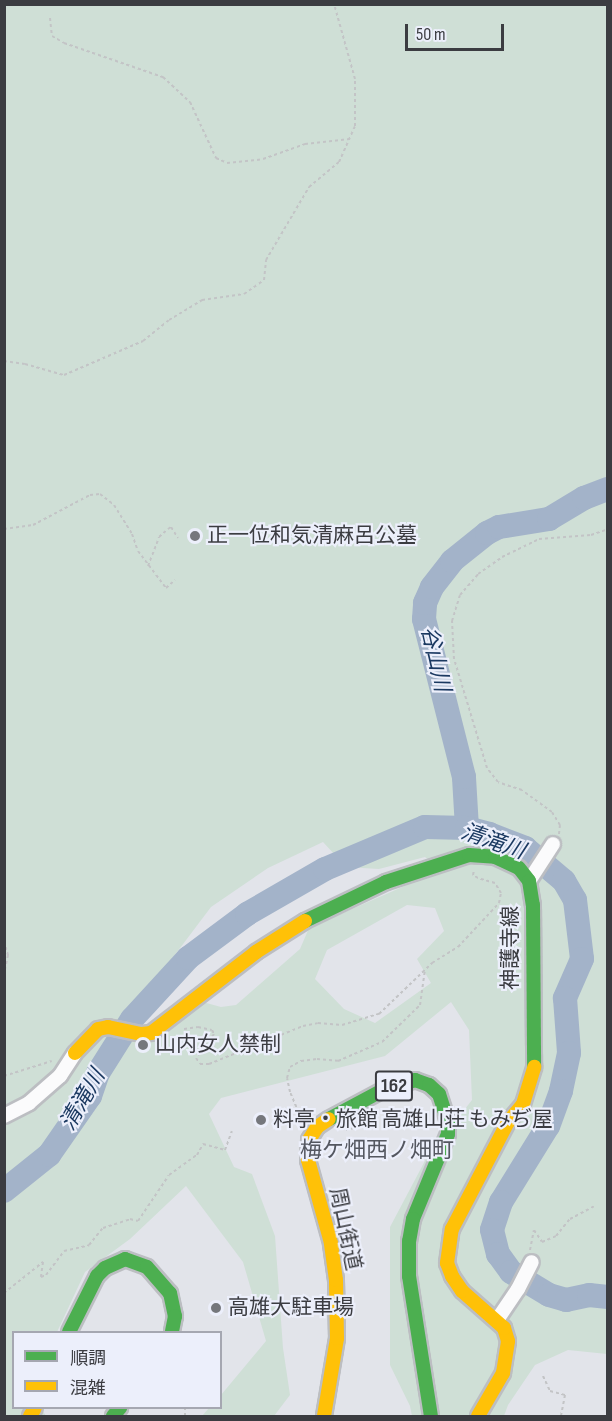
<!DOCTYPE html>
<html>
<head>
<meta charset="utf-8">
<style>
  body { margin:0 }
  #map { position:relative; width:612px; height:1421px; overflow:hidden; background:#e2e4ea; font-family:"Sofia Sans Condensed","Noto Sans JP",sans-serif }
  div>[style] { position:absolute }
  .green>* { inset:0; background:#cfdfd6 }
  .river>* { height:24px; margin:-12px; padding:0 12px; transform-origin:12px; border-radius:12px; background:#a3b3c9 }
  .path>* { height:2px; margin-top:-1px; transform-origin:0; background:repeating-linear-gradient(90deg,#c3c4c6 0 3px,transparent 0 6px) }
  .roads { filter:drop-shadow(2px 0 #bcbec2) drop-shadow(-2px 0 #bcbec2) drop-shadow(0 2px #bcbec2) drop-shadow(0 -2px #bcbec2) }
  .street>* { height:14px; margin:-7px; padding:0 7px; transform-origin:7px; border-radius:7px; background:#fbfbfc }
  .fast>* { height:14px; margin:-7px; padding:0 7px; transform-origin:7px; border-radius:7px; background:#4caf50 }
  .slow>* { height:14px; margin:-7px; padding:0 7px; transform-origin:7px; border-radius:7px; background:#ffc107 }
  .dots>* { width:16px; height:16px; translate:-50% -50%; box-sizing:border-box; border:3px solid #eceffb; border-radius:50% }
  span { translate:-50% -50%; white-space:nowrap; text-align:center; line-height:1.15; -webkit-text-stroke:4.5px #eceffb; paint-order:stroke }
  .shield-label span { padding:2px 4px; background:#eceffb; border:2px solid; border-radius:4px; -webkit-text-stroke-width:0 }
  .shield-label { font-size:20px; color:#3b3c41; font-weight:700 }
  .poi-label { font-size:21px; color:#3b3c41 }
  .left { translate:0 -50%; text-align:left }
  .street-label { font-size:21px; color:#3b3c41 }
  .water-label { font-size:22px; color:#1b3961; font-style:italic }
  .neighbourhood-label { font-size:22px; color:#545760 }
  .frame { position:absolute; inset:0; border:6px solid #3b3c41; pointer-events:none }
  .legend { position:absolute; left:12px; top:1331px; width:210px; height:78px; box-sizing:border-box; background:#eceffb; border:2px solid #a5a7b1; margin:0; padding:8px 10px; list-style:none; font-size:18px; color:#3b3c41 }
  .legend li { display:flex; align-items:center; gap:12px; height:30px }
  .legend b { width:30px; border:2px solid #a5a7b1 }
  .scale { position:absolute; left:405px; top:24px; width:99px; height:27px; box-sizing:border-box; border:3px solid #3b3c41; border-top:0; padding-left:8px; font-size:18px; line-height:21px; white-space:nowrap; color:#3b3c41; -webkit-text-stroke:4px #eceffb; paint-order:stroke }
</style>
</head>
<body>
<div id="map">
  <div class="green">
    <i style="clip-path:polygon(evenodd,5px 5px,607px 5px,607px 1354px,568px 1350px,535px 1365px,508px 1405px,504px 1416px,412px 1416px,410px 1406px,390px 1365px,390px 1227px,427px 1157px,472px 1100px,469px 1030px,451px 1002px,385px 1056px,221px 1098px,209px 1114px,234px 1167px,252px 1174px,275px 1236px,283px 1348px,290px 1395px,274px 1416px,202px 1416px,209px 1408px,220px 1408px,221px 1395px,266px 1341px,243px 1262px,186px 1186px,130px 1239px,85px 1272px,57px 1332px,14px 1332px,14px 1408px,41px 1408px,46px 1416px,5px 1416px,5px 5px,323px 842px,346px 867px,379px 869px,425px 857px,431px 862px,409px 884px,309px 928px,300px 949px,236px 1005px,221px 1007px,199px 1001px,152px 1036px,125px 1021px,211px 907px,268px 868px,323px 842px,5px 5px,407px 905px,435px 908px,444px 931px,417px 959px,431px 983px,375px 1023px,344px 1009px,315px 979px,327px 950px,407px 905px)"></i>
  </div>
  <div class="river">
    <i style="left:467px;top:828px;width:51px;rotate:-93.4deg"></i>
    <i style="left:464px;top:777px;width:163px;rotate:-104.2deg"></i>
    <i style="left:424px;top:619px;width:16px;rotate:-86deg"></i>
    <i style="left:425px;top:603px;width:17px;rotate:-66deg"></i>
    <i style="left:432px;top:587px;width:33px;rotate:-52deg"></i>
    <i style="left:452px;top:561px;width:45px;rotate:-38.7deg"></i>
    <i style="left:487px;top:533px;width:13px;rotate:-27deg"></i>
    <i style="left:499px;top:527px;width:51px;rotate:-9.1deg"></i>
    <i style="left:549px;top:519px;width:41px;rotate:-31deg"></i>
    <i style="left:584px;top:498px;width:26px;rotate:-21deg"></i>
    <i style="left:4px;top:1191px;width:58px;rotate:-38.7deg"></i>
    <i style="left:49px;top:1155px;width:72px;rotate:-55.2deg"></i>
    <i style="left:90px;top:1096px;width:24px;rotate:-71deg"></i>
    <i style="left:98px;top:1073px;width:64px;rotate:-57.8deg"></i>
    <i style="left:132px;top:1019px;width:83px;rotate:-47.4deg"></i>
    <i style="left:188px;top:958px;width:74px;rotate:-36.7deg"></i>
    <i style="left:247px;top:914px;width:90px;rotate:-30deg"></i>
    <i style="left:325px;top:869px;width:108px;rotate:-22.8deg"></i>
    <i style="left:425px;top:827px;width:42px;rotate:1.4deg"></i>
    <i style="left:467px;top:828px;width:23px;rotate:15deg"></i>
    <i style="left:489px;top:834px;width:39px;rotate:21deg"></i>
    <i style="left:525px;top:848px;width:51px;rotate:40.2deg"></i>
    <i style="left:564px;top:881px;width:22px;rotate:60deg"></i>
    <i style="left:575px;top:900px;width:59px;rotate:83.2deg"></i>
    <i style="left:582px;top:959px;width:43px;rotate:113.6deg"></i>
    <i style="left:565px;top:998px;width:55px;rotate:85.8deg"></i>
    <i style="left:569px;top:1053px;width:39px;rotate:102deg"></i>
    <i style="left:561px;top:1091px;width:37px;rotate:110deg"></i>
    <i style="left:548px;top:1126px;width:89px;rotate:121.7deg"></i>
    <i style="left:501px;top:1202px;width:29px;rotate:108deg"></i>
    <i style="left:492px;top:1230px;width:25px;rotate:76deg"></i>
    <i style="left:498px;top:1254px;width:22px;rotate:54deg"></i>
    <i style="left:511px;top:1272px;width:44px;rotate:31.2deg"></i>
    <i style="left:549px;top:1295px;width:18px;rotate:16deg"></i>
    <i style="left:566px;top:1300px;width:24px;rotate:-12deg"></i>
    <i style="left:589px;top:1295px;width:19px;rotate:6deg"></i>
  </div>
  <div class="path">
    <i style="left:50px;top:18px;width:18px;rotate:84deg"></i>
    <i style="left:52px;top:36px;width:14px;rotate:30deg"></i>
    <i style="left:64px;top:43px;width:105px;rotate:19deg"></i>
    <i style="left:163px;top:77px;width:37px;rotate:43deg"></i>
    <i style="left:190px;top:102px;width:62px;rotate:65.1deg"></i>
    <i style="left:216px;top:158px;width:12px;rotate:24deg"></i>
    <i style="left:227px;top:163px;width:36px;rotate:-6deg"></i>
    <i style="left:263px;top:159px;width:45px;rotate:-19.7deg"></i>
    <i style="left:305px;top:144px;width:45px;rotate:-6.3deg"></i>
    <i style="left:4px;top:361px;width:21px;rotate:8deg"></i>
    <i style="left:25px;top:364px;width:41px;rotate:15.8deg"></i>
    <i style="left:64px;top:375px;width:86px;rotate:-23.3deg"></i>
    <i style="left:143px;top:341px;width:33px;rotate:-39deg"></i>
    <i style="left:169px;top:320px;width:39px;rotate:-31deg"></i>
    <i style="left:202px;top:300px;width:42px;rotate:-8.1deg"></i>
    <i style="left:244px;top:294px;width:24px;rotate:-35deg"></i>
    <i style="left:264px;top:280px;width:20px;rotate:-84deg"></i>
    <i style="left:266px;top:260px;width:85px;rotate:-59.5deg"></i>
    <i style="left:309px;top:187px;width:39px;rotate:-40deg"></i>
    <i style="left:339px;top:162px;width:39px;rotate:-66deg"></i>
    <i style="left:355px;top:126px;width:47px;rotate:-90deg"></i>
    <i style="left:355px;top:79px;width:78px;rotate:-105.6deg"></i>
    <i style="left:4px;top:529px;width:29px;rotate:-8deg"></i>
    <i style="left:33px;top:525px;width:64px;rotate:-27.8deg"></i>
    <i style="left:90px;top:495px;width:10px;rotate:-6deg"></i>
    <i style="left:100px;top:494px;width:18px;rotate:38deg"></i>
    <i style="left:114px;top:505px;width:34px;rotate:58deg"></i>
    <i style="left:132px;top:534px;width:18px;rotate:71deg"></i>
    <i style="left:138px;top:551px;width:46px;rotate:52.9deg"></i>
    <i style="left:166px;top:588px;width:12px;rotate:-42deg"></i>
    <i style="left:148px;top:566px;width:31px;rotate:-69deg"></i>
    <i style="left:159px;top:537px;width:12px;rotate:-42deg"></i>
    <i style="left:168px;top:529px;width:4px;rotate:-34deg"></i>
    <i style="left:171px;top:527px;width:13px;rotate:58deg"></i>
    <i style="left:559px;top:834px;width:9px;rotate:-84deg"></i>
    <i style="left:560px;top:825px;width:15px;rotate:-122deg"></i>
    <i style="left:552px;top:812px;width:37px;rotate:-144deg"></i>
    <i style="left:522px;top:790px;width:25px;rotate:-162deg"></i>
    <i style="left:498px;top:782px;width:18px;rotate:-128deg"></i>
    <i style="left:487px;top:768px;width:114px;rotate:-106.8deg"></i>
    <i style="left:454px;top:659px;width:38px;rotate:-93deg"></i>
    <i style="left:452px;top:621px;width:27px;rotate:-73deg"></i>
    <i style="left:460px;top:595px;width:28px;rotate:-49deg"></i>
    <i style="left:478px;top:574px;width:29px;rotate:-35deg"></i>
    <i style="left:502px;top:557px;width:41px;rotate:-25.9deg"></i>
    <i style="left:539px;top:539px;width:52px;rotate:-4.4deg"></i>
    <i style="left:591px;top:535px;width:18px;rotate:-19deg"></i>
    <i style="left:4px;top:941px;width:15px;rotate:74deg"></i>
    <i style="left:8px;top:955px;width:19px;rotate:102deg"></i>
    <i style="left:184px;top:1029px;width:14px;rotate:-8deg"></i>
    <i style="left:198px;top:1027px;width:14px;rotate:12deg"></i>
    <i style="left:212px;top:1030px;width:4px;rotate:63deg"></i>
    <i style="left:214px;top:1034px;width:30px;rotate:127deg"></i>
    <i style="left:196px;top:1058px;width:7px;rotate:56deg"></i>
    <i style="left:200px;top:1064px;width:9px"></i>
    <i style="left:209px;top:1064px;width:101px;rotate:-22deg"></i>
    <i style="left:303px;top:1026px;width:15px;rotate:-11deg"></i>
    <i style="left:318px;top:1023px;width:24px;rotate:5deg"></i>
    <i style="left:342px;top:1025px;width:39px;rotate:-17deg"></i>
    <i style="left:379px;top:1014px;width:74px;rotate:-43.9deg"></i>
    <i style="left:432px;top:963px;width:31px;rotate:-32deg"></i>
    <i style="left:458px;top:947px;width:60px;rotate:-47deg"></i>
    <i style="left:499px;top:903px;width:10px;rotate:-79deg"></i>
    <i style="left:501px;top:893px;width:12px;rotate:-121deg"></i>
    <i style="left:495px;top:883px;width:18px;rotate:-164deg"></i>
    <i style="left:478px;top:878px;width:6px;rotate:-149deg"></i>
    <i style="left:473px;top:875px;width:5px;rotate:-79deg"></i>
    <i style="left:4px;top:1076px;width:50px;rotate:-17.4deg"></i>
    <i style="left:365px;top:1112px;width:13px;rotate:67deg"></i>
    <i style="left:370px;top:1124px;width:25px;rotate:166deg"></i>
    <i style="left:346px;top:1130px;width:10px;rotate:-114deg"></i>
    <i style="left:342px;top:1121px;width:25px;rotate:-21deg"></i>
    <i style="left:301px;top:1118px;width:28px;rotate:-113deg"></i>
    <i style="left:290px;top:1092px;width:14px;rotate:-102deg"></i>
    <i style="left:287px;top:1078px;width:11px;rotate:-75deg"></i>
    <i style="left:290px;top:1067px;width:13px;rotate:-29deg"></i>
    <i style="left:301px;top:1061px;width:16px;rotate:-7deg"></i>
    <i style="left:317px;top:1059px;width:21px;rotate:5deg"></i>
    <i style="left:338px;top:1061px;width:48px;rotate:-23.4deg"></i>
    <i style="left:382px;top:1042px;width:53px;rotate:-44.2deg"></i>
    <i style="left:420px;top:1005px;width:35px;rotate:-82deg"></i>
    <i style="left:530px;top:1250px;width:20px;rotate:-79deg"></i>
    <i style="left:534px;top:1230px;width:14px;rotate:56deg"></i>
    <i style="left:542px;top:1242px;width:15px;rotate:-23deg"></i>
    <i style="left:556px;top:1236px;width:22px;rotate:-51deg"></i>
    <i style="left:570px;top:1219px;width:27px;rotate:-28deg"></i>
    <i style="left:4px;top:1293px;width:50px;rotate:-38.5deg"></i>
    <i style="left:43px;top:1262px;width:15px;rotate:98deg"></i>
    <i style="left:41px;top:1277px;width:5px;rotate:-22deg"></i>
    <i style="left:46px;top:1275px;width:30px;rotate:-53deg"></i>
    <i style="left:64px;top:1251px;width:26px;rotate:-13deg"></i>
    <i style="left:89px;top:1245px;width:22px;rotate:-51deg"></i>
    <i style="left:103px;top:1228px;width:28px;rotate:-18deg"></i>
    <i style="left:130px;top:1219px;width:8px;rotate:14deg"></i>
    <i style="left:138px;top:1221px;width:55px;rotate:-56deg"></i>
    <i style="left:169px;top:1175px;width:34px;rotate:-36deg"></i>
    <i style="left:197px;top:1155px;width:13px;rotate:-61deg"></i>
    <i style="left:203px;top:1144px;width:23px;rotate:15deg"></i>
    <i style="left:225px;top:1150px;width:20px;rotate:-70deg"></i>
    <i style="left:543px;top:1376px;width:17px;rotate:65deg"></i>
    <i style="left:550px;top:1391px;width:16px;rotate:15deg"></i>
    <i style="left:565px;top:1395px;width:21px;rotate:101deg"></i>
    <i style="left:185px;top:1416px;width:8px;rotate:-90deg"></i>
  </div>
  <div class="roads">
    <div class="street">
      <i style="left:529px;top:881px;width:44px;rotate:-57deg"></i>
      <i style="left:4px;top:1116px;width:28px;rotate:-27deg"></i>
      <i style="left:29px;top:1103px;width:41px;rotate:-41.1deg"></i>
      <i style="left:60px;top:1076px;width:27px;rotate:-57deg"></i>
      <i style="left:497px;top:1320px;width:37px;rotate:-56deg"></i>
      <i style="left:518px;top:1289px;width:30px;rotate:-63deg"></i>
    </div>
    <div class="fast">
      <i style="left:305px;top:921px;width:90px;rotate:-25.7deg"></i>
      <i style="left:386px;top:882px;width:87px;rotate:-18deg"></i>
      <i style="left:469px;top:855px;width:26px;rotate:4deg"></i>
      <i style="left:495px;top:857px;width:26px;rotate:25deg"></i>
      <i style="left:519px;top:868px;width:16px;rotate:52deg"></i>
      <i style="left:529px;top:881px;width:24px;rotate:81deg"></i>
      <i style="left:533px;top:905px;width:162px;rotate:89.6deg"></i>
      <i style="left:329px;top:1119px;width:61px;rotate:-28.2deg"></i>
      <i style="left:383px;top:1090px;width:34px;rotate:-17deg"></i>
      <i style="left:415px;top:1080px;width:15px;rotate:20deg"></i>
      <i style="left:429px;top:1085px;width:13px;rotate:42deg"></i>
      <i style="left:439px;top:1094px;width:28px;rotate:72deg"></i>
      <i style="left:448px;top:1121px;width:13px;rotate:90deg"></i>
      <i style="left:448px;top:1134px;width:92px;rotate:112.4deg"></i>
      <i style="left:413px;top:1219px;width:22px;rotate:100deg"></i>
      <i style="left:409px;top:1241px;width:35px;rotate:90deg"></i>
      <i style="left:409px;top:1276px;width:142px;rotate:81.1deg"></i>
      <i style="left:69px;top:1332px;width:63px;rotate:-63.4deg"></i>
      <i style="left:97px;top:1276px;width:11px;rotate:-45deg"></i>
      <i style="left:105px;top:1268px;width:22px;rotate:-24deg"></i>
      <i style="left:125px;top:1259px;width:23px;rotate:20deg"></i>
      <i style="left:147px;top:1267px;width:35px;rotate:49deg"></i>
      <i style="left:170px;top:1293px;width:24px;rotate:78deg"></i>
      <i style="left:175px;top:1316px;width:16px;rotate:101deg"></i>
      <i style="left:113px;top:1416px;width:11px;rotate:-49deg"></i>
    </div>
    <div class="slow">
      <i style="left:75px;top:1053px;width:33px;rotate:-46deg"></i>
      <i style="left:98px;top:1029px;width:10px;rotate:-11deg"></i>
      <i style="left:108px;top:1027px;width:35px;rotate:12deg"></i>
      <i style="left:142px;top:1034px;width:9px;rotate:-6deg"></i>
      <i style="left:151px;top:1033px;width:133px;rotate:-37.6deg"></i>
      <i style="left:256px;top:952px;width:58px;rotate:-32.3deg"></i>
      <i style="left:30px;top:1416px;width:9px;rotate:-58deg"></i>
      <i style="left:324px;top:1416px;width:79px;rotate:-80.5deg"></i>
      <i style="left:337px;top:1338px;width:58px;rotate:-91deg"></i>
      <i style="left:336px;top:1280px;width:37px;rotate:-98deg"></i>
      <i style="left:331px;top:1243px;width:86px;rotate:-105.5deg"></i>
      <i style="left:308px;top:1160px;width:20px;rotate:-87deg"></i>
      <i style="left:309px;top:1140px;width:15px;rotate:-58deg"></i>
      <i style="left:317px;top:1127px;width:14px;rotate:-34deg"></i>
      <i style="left:478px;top:1416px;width:50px;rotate:-59.8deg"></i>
      <i style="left:503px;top:1373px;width:32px;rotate:-81deg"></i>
      <i style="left:508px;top:1341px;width:14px;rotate:-107deg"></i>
      <i style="left:504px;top:1328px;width:56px;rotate:-138.6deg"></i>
      <i style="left:462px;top:1291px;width:18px;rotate:-124deg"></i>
      <i style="left:452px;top:1276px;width:14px;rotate:-111deg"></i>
      <i style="left:447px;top:1263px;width:34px;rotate:-82deg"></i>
      <i style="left:452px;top:1229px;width:121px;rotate:-62.4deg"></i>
      <i style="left:508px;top:1122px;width:23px;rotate:-50deg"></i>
      <i style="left:523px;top:1104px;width:39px;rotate:-73deg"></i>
    </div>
  </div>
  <div class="dots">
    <i style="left:195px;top:536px;background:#75777c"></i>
    <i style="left:143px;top:1045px;background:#75777c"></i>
    <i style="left:261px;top:1120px;background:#75777c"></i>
    <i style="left:216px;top:1308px;background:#75777c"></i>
  </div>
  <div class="shield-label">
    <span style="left:394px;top:1086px">162</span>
  </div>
  <div class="poi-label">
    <span class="left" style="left:207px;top:536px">正一位和気清麻呂公墓</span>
    <span class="left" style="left:155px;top:1045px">山内女人禁制</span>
    <span class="left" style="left:273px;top:1120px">料亭・旅館 高雄山荘 もみぢ屋</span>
    <span class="left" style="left:228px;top:1308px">高雄大駐車場</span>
  </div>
  <div class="street-label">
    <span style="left:511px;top:948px;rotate:-90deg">神護寺線</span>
    <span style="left:345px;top:1229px;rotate:78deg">周山街道</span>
  </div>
  <div class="water-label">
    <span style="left:435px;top:659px;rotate:77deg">谷山川</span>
    <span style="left:493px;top:842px;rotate:19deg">清滝川</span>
    <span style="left:83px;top:1100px;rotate:-60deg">清滝川</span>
  </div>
  <div class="neighbourhood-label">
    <span style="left:377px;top:1151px">梅ケ畑西ノ畑町</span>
  </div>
  <div class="frame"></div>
  <ul class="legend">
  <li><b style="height:8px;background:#4caf50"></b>順調</li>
  <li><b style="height:8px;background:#ffc107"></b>混雑</li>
  </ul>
  <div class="scale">50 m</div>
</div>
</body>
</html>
